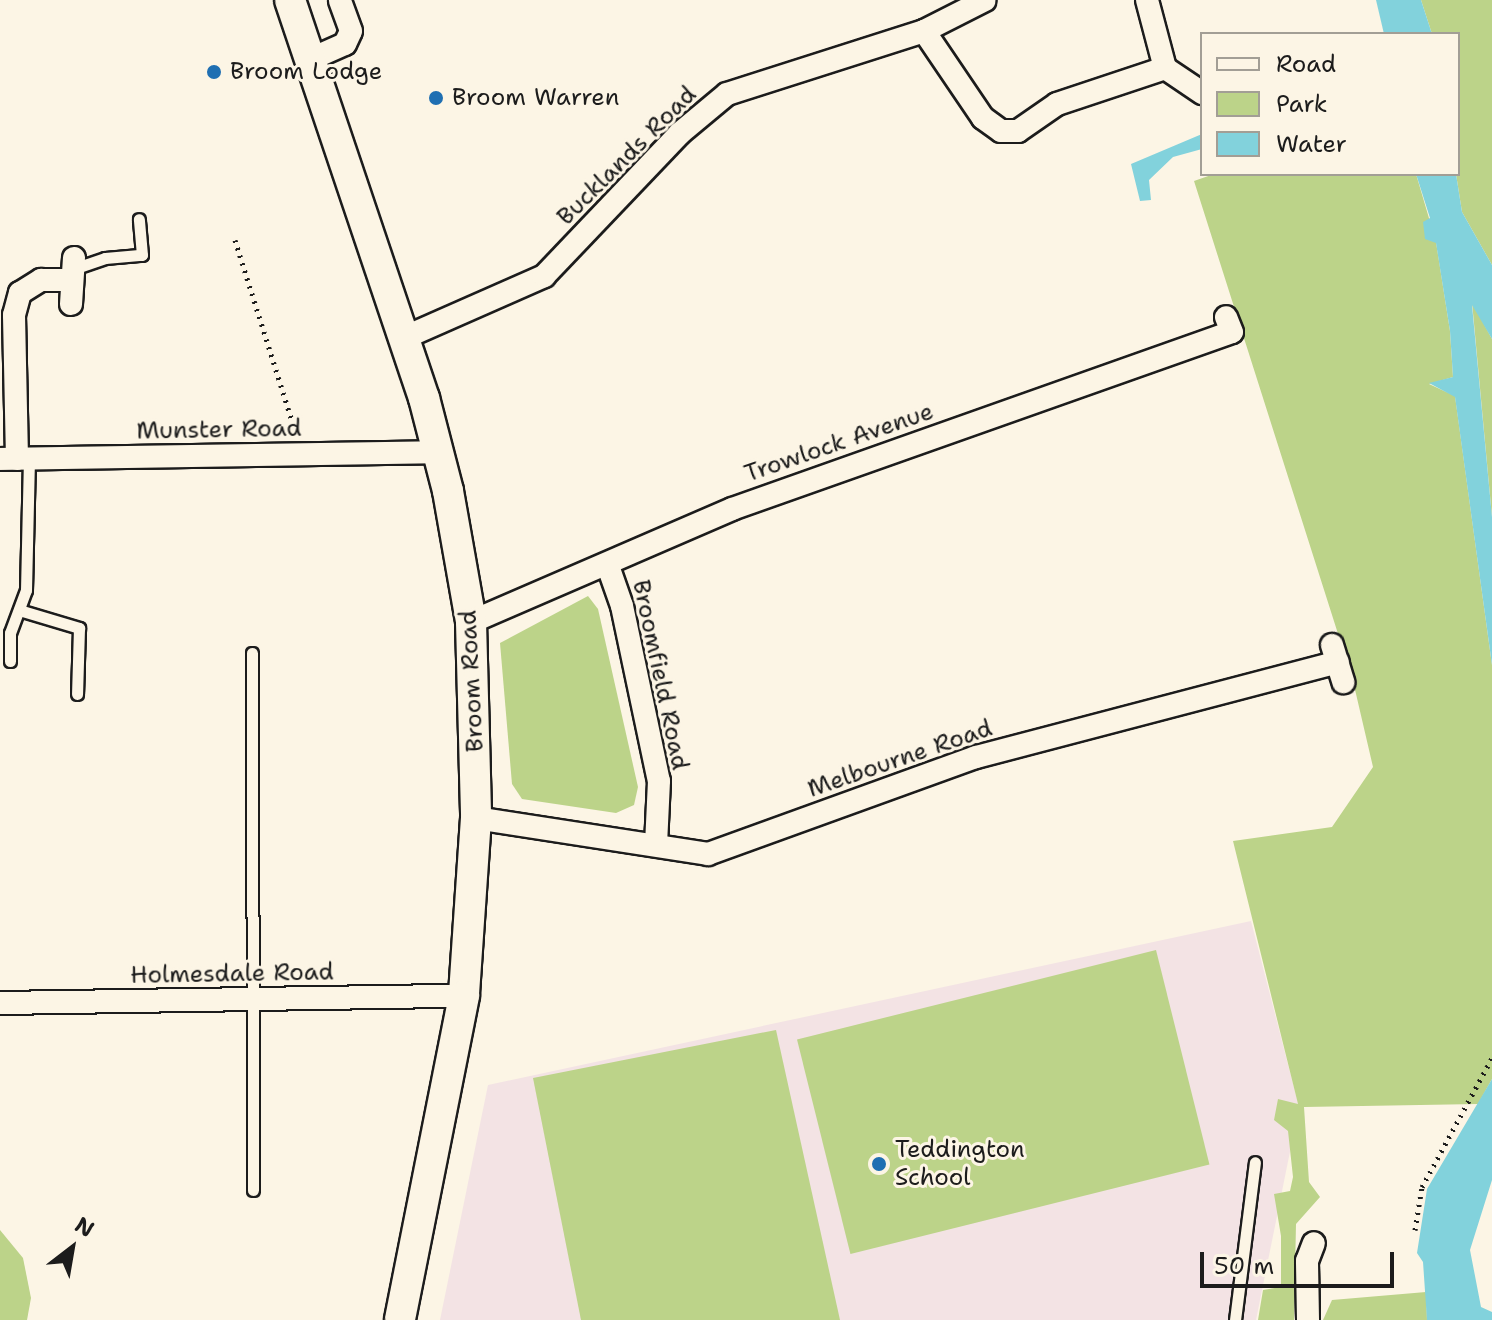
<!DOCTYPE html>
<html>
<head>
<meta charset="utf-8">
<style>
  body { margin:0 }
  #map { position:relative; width:1492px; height:1320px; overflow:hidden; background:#fcf5e5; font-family:"Shantell Sans",sans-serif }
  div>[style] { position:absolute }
  .built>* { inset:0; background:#f3e3e4 }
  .green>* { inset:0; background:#bcd389; transform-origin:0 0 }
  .water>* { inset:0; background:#82d2dc }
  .path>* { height:5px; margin-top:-2.5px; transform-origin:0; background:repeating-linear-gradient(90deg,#1c1c1c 0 2px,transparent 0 8px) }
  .roads { filter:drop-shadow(2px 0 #1c1c1c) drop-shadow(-2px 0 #1c1c1c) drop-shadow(0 2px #1c1c1c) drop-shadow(0 -2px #1c1c1c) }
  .lane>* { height:11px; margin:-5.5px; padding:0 5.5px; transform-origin:5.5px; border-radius:5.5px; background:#fcf5e5 }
  .street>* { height:22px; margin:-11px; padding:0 11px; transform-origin:11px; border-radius:11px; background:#fcf5e5 }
  .secondary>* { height:30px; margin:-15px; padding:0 15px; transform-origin:15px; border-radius:15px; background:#fcf5e5 }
  .dots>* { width:22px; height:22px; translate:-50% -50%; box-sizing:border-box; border:4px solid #fcf5e5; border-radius:50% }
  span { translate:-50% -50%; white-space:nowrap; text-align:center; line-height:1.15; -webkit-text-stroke:6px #fcf5e5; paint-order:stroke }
  .poi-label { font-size:24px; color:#1c1c1c }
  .left { translate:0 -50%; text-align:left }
  .street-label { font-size:24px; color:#1c1c1c }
  .legend { position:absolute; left:1200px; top:32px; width:260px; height:144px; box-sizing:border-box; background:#fcf5e5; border:2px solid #a29e95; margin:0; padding:10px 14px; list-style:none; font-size:24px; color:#1c1c1c }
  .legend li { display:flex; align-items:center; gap:16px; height:40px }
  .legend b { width:40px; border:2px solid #a29e95 }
  .north { position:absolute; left:32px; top:1208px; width:80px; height:80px; -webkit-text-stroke:6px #fcf5e5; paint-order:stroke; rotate:31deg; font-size:22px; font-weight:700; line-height:32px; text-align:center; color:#1c1c1c }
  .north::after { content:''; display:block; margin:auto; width:28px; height:36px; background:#1c1c1c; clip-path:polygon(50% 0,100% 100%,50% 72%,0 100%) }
  .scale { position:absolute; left:1200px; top:1252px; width:194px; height:36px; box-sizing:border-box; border:4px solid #1c1c1c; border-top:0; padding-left:10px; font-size:24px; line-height:28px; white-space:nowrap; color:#1c1c1c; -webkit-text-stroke:6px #fcf5e5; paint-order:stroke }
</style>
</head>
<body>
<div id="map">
  <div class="built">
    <i style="clip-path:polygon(1251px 921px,1299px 1107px,1256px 1320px,440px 1320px,488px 1085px)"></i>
  </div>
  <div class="green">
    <i style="clip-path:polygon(1421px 0,1492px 0,1492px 265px,1462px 212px,1456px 174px,1458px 34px,1432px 34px)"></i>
    <i style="clip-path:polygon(1214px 174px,1416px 174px,1436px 242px,1450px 331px,1453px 377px,1429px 384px,1455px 396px,1492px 665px,1492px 1079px,1478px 1104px,1304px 1107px,1309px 1182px,1320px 1197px,1296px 1224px,1294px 1320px,1258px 1320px,1263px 1290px,1281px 1287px,1281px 1236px,1274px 1194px,1290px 1191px,1293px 1177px,1288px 1131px,1274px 1120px,1278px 1099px,1298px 1104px,1233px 841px,1332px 827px,1373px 767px,1353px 681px,1194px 181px)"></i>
    <i style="clip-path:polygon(1472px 302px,1492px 339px,1492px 517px)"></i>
    <i style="clip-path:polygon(588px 596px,598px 609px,638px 787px,634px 805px,616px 813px,522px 799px,512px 784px,500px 643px)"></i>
    <i style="left:1156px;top:950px;width:221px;height:370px;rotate:76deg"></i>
    <i style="clip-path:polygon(776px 1030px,840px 1320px,581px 1320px,533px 1078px)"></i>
    <i style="clip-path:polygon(0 1230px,23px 1258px,31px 1298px,27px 1320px,0 1320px)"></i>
    <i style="clip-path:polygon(1426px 1292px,1427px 1320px,1323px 1320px,1332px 1300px)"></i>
  </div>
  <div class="water">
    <i style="clip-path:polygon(1376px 0,1421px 0,1432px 34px,1384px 34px)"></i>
    <i style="clip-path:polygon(1202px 134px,1202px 149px,1173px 157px,1149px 180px,1151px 200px,1140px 201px,1131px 164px)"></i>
    <i style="clip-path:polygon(1416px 174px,1456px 174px,1462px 212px,1492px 265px,1492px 339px,1472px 305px,1492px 517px,1492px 665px,1455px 397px,1429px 383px,1453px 377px,1450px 331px,1436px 243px,1425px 239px,1423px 222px,1430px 218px)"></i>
    <i style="clip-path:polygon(1492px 1079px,1492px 1180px,1470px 1250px,1481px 1307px,1492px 1312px,1492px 1320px,1427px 1320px,1423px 1262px,1417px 1253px,1427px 1189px)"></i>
  </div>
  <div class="path">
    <i style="left:235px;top:240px;width:202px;rotate:72.5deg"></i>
    <i style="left:1415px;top:1230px;width:44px;rotate:-80.8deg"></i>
    <i style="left:1422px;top:1187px;width:147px;rotate:-61.5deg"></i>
  </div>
  <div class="roads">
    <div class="lane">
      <i style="left:73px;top:269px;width:34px;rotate:-19deg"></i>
      <i style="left:105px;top:258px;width:37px;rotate:-5deg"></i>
      <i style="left:142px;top:255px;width:36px;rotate:-95deg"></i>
      <i style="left:19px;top:610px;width:63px;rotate:16.7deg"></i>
      <i style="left:79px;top:628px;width:66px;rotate:91.7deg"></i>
      <i style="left:252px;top:653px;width:537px;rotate:89.89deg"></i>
      <i style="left:10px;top:661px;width:28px;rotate:-90deg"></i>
      <i style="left:10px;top:633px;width:46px;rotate:-69.6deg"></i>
      <i style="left:26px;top:590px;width:132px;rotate:-88.7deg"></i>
      <i style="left:1235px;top:1320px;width:159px;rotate:-82.8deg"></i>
    </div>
    <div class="street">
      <i style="left:1147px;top:0;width:70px;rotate:75.2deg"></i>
      <i style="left:1165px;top:68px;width:45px;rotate:34deg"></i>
      <i style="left:924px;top:31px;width:105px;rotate:55.9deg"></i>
      <i style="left:983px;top:118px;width:22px;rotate:36deg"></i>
      <i style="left:1001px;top:131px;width:17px"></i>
      <i style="left:1018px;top:131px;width:47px;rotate:-34.7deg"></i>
      <i style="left:1057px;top:104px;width:114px;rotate:-18.4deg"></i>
      <i style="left:311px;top:59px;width:37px;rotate:-24deg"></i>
      <i style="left:345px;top:44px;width:14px;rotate:-65deg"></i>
      <i style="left:351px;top:31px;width:33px;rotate:-110deg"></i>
      <i style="left:71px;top:304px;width:46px;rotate:-86.3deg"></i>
      <i style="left:406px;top:337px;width:151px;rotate:-23.8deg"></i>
      <i style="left:544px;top:276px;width:196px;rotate:-46.4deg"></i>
      <i style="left:679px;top:134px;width:62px;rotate:-39.8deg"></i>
      <i style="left:727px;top:94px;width:207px;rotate:-17.7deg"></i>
      <i style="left:924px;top:31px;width:68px;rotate:-26.9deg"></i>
      <i style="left:0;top:459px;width:439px;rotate:-0.9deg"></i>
      <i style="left:17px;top:459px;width:144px;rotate:-91.2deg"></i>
      <i style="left:14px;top:315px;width:23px;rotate:-75deg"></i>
      <i style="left:20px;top:293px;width:25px;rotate:-32deg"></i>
      <i style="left:41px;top:280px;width:31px"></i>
      <i style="left:608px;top:566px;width:42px;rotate:70.7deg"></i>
      <i style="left:622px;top:606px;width:179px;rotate:78.1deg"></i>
      <i style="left:659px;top:781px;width:64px;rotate:92.7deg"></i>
      <i style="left:471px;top:622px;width:284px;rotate:-23.4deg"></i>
      <i style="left:732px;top:509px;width:530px;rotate:-19.49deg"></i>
      <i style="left:1232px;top:332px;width:16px;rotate:-112deg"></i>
      <i style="left:1332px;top:645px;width:39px;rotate:73deg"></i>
      <i style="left:476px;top:818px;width:235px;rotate:8.8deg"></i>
      <i style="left:708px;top:854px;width:285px;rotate:-19.9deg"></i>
      <i style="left:976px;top:757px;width:374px;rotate:-14.7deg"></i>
      <i style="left:0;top:1003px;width:464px;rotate:-0.9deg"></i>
      <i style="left:1308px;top:1320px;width:59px;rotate:-91deg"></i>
      <i style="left:1307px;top:1261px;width:19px;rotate:-69deg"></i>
    </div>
    <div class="secondary">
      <i style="left:290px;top:0;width:420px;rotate:71.4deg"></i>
      <i style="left:424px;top:398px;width:96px;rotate:75.5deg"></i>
      <i style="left:448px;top:491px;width:133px;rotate:80deg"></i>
      <i style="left:471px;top:622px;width:196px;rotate:88.5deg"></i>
      <i style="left:476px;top:818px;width:178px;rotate:93.9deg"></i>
      <i style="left:464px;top:996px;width:330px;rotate:101.2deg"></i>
    </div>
  </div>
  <div class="dots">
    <i style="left:214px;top:72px;background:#1f6fb2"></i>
    <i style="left:436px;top:98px;background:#1f6fb2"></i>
    <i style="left:879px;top:1164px;background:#1f6fb2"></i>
  </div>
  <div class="poi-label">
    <span class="left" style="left:230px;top:72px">Broom Lodge</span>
    <span class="left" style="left:452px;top:98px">Broom Warren</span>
    <span class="left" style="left:895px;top:1164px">Teddington<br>School</span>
  </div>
  <div class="street-label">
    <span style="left:627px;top:156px;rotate:-45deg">Bucklands Road</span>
    <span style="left:219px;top:430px;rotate:-1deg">Munster Road</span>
    <span style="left:839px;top:443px;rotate:-19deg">Trowlock Avenue</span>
    <span style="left:660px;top:675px;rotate:78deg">Broomfield Road</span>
    <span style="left:472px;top:681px;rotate:-93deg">Broom Road</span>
    <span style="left:900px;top:759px;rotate:-19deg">Melbourne Road</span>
    <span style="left:232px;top:974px;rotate:-1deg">Holmesdale Road</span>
  </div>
  <ul class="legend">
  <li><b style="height:10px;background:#fcf5e5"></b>Road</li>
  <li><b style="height:22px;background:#bcd389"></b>Park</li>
  <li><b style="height:22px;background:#82d2dc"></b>Water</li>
  </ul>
  <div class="north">N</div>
  <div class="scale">50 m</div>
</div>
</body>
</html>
